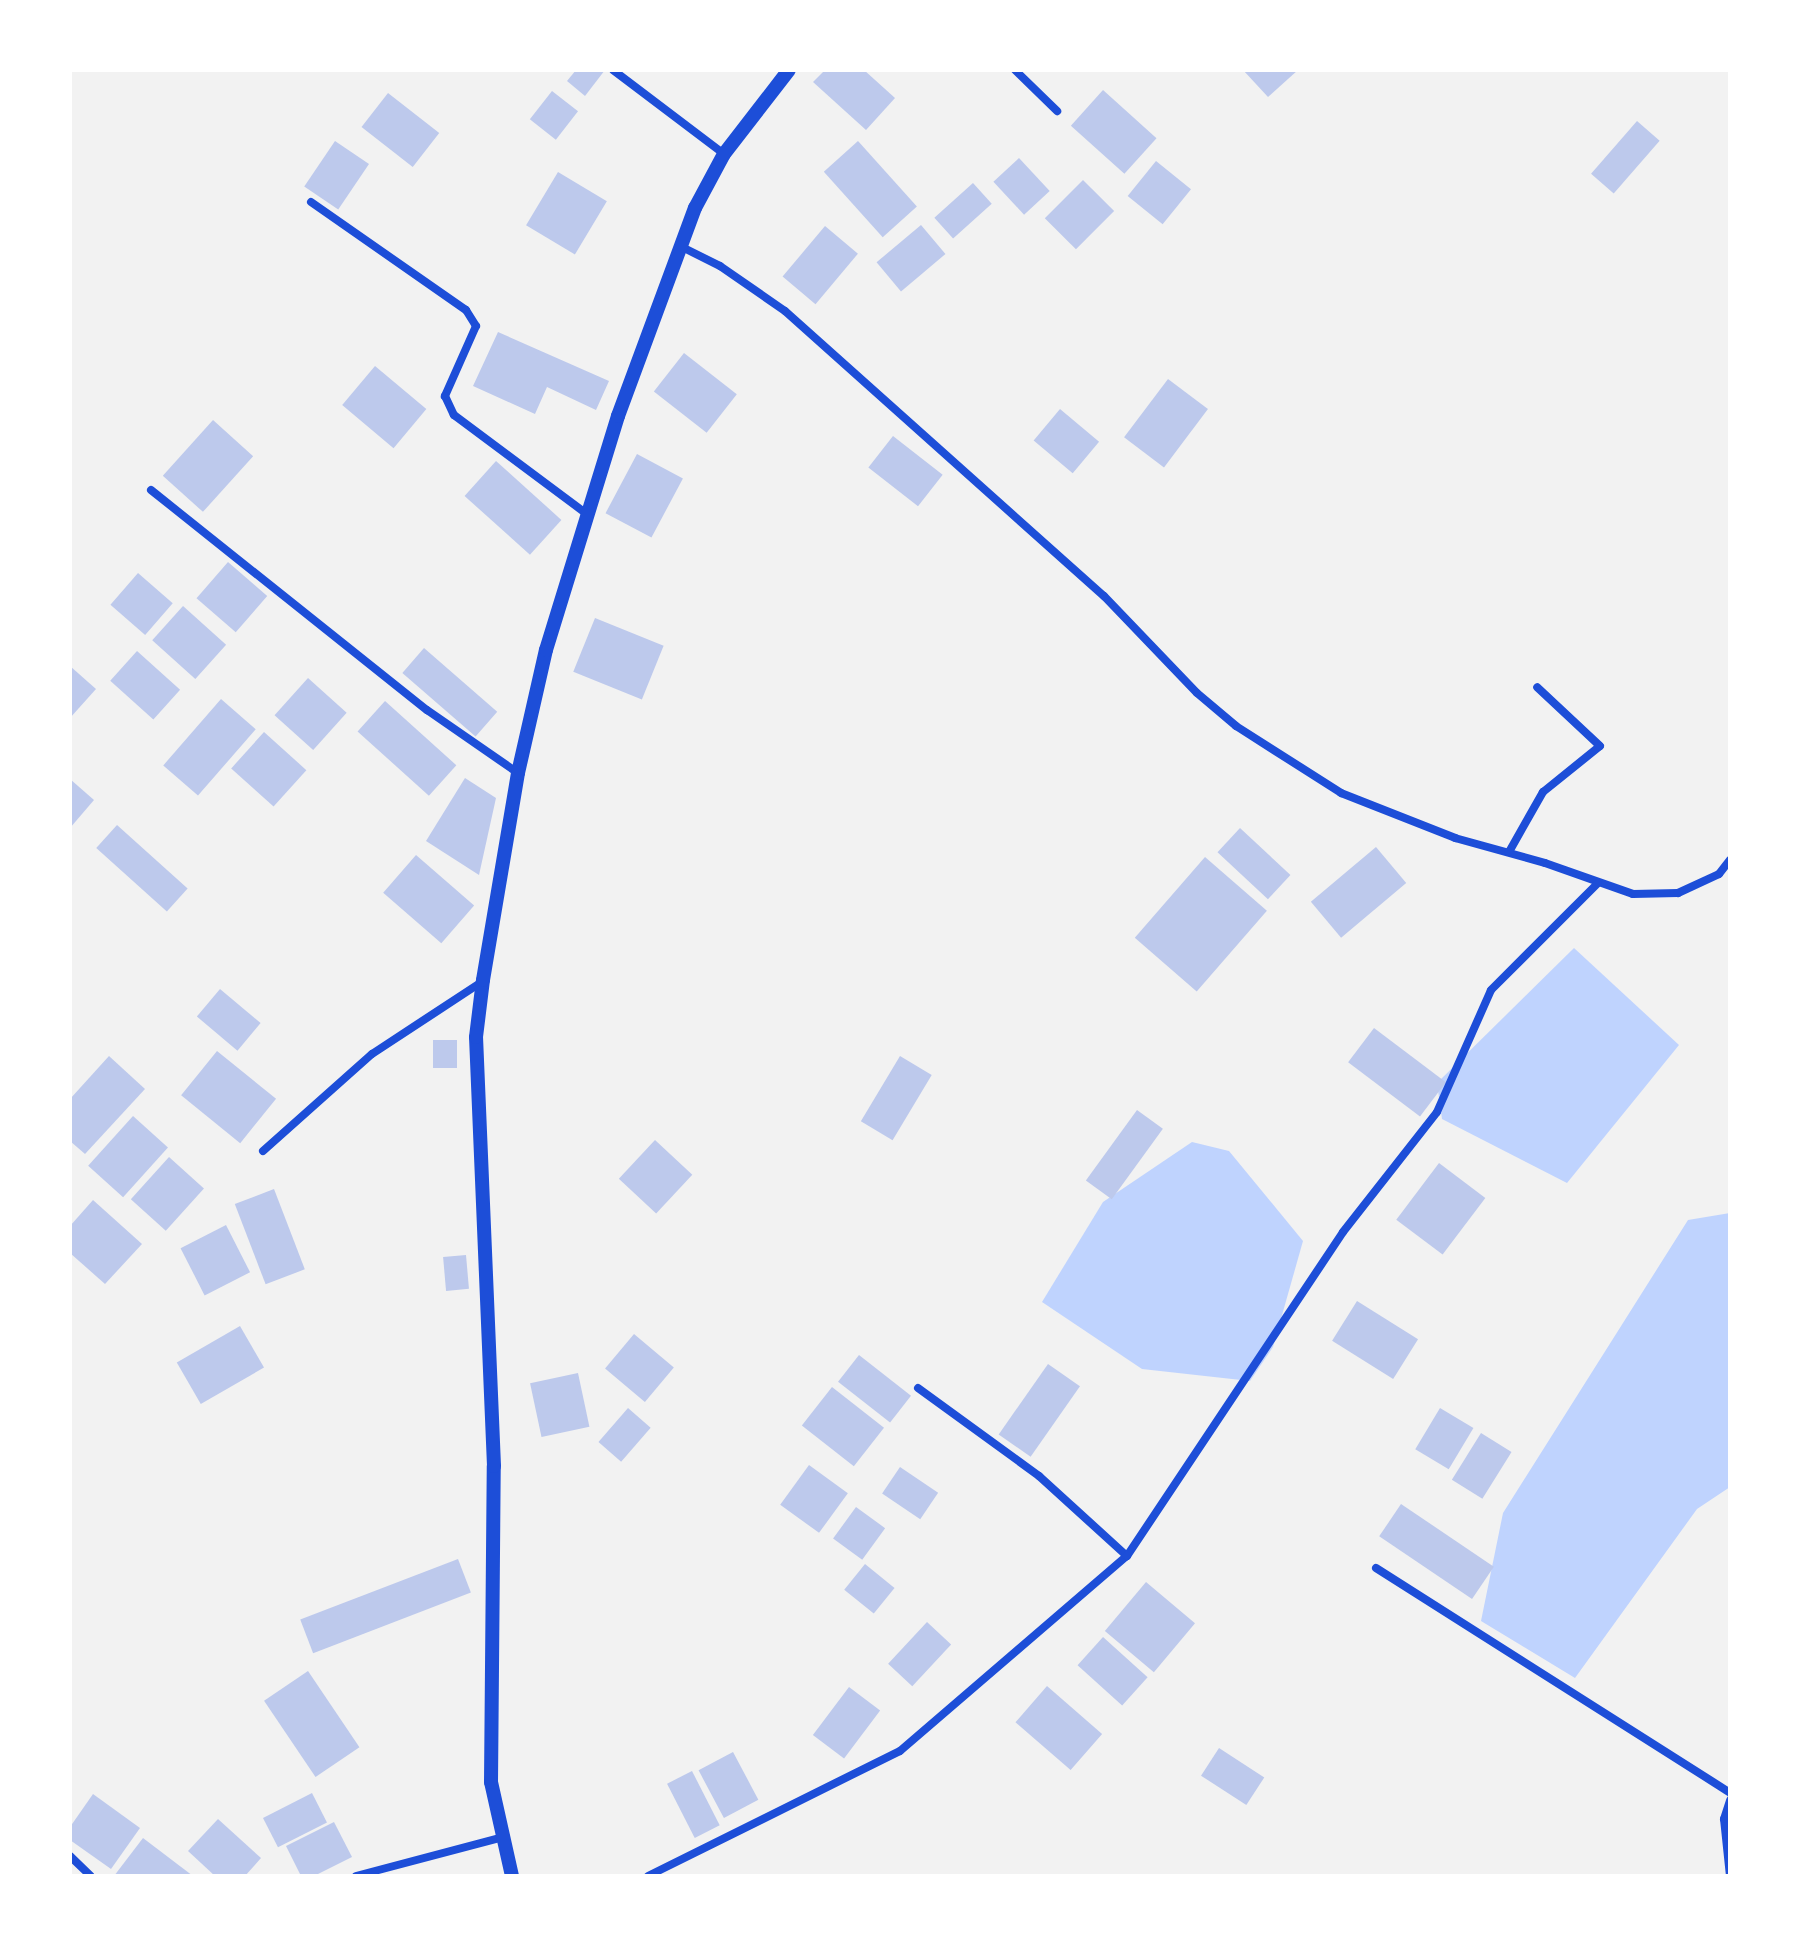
<!DOCTYPE html>
<html>
<head>
<meta charset="utf-8">
<style>
  body { margin:0 }
  #map { position:relative; width:1800px; height:1946px; overflow:hidden; background:#f2f2f2; font-family:Roboto,sans-serif }
  div>[style] { position:absolute }
  .water>* { inset:0; background:#bfd3fe }
  .building>* { inset:0; background:#bdc9ec; transform-origin:0 0 }
  .minor>* { height:8px; margin:-4px; padding:0 4px; transform-origin:4px; border-radius:4px; background:#1d4ed8 }
  .tertiary>* { height:14px; margin:-7px; padding:0 7px; transform-origin:7px; border-radius:7px; background:#1d4ed8 }
  span { translate:-50% -50%; white-space:nowrap; text-align:center; line-height:1.15; -webkit-text-stroke:7px #fff; paint-order:stroke }
  .frame { position:absolute; inset:0; border:72px solid #fff; pointer-events:none }
</style>
</head>
<body>
<div id="map">
  <div class="water">
    <i style="clip-path:polygon(1574px 948px,1679px 1045px,1567px 1183px,1442px 1119px,1437px 1083px)"></i>
    <i style="clip-path:polygon(1192px 1142px,1229px 1151px,1303px 1241px,1273px 1347px,1250px 1381px,1142px 1369px,1042px 1302px,1103px 1202px)"></i>
    <i style="clip-path:polygon(1730px 1213px,1730px 1487px,1697px 1509px,1575px 1678px,1481px 1621px,1503px 1513px,1688px 1220px)"></i>
  </div>
  <div class="building">
    <i style="clip-path:polygon(576px 70px,605px 70px,585px 96px,567px 81px)"></i>
    <i style="clip-path:polygon(825px 70px,864px 70px,895px 98px,866px 130px,813px 82px)"></i>
    <i style="clip-path:polygon(1243px 70px,1298px 70px,1268px 97px)"></i>
    <i style="left:1103px;top:90px;width:72px;height:48px;rotate:42deg"></i>
    <i style="left:552px;top:91px;width:33px;height:36px;rotate:38deg"></i>
    <i style="left:388px;top:93px;width:65px;height:43px;rotate:38deg"></i>
    <i style="left:1637px;top:121px;width:30px;height:70px;rotate:41deg"></i>
    <i style="left:335px;top:141px;width:41px;height:55px;rotate:34deg"></i>
    <i style="left:858px;top:141px;width:88px;height:46px;rotate:48deg"></i>
    <i style="left:1019px;top:158px;width:45px;height:35px;rotate:47deg"></i>
    <i style="left:1156px;top:161px;width:45px;height:45px;rotate:39deg"></i>
    <i style="left:558px;top:172px;width:57px;height:62px;rotate:31deg"></i>
    <i style="left:1083px;top:180px;width:44px;height:54px;rotate:45deg"></i>
    <i style="left:973px;top:183px;width:28px;height:52px;rotate:48deg"></i>
    <i style="left:921px;top:225px;width:38px;height:58px;rotate:50deg"></i>
    <i style="left:825px;top:226px;width:43px;height:66px;rotate:40deg"></i>
    <i style="clip-path:polygon(498px 332px,609px 381px,596px 410px,547px 387px,535px 414px,473px 386px)"></i>
    <i style="left:684px;top:353px;width:67px;height:49px;rotate:38deg"></i>
    <i style="left:375px;top:366px;width:67px;height:51px;rotate:40deg"></i>
    <i style="left:1168px;top:379px;width:50px;height:73px;rotate:37deg"></i>
    <i style="left:1060px;top:409px;width:51px;height:41px;rotate:40deg"></i>
    <i style="left:213px;top:420px;width:54px;height:75px;rotate:42deg"></i>
    <i style="left:893px;top:436px;width:63px;height:40px;rotate:38deg"></i>
    <i style="left:637px;top:454px;width:52px;height:67px;rotate:28deg"></i>
    <i style="left:496px;top:461px;width:88px;height:47px;rotate:42deg"></i>
    <i style="left:228px;top:562px;width:52px;height:48px;rotate:41deg"></i>
    <i style="left:138px;top:573px;width:46px;height:42px;rotate:41deg"></i>
    <i style="left:183px;top:606px;width:58px;height:46px;rotate:42deg"></i>
    <i style="left:595px;top:618px;width:74px;height:58px;rotate:22deg"></i>
    <i style="left:424px;top:648px;width:97px;height:33px;rotate:41deg"></i>
    <i style="left:137px;top:651px;width:58px;height:40px;rotate:42deg"></i>
    <i style="clip-path:polygon(70px 666px,96px 689px,70px 718px)"></i>
    <i style="left:308px;top:678px;width:52px;height:50px;rotate:42deg"></i>
    <i style="left:221px;top:699px;width:46px;height:88px;rotate:41deg"></i>
    <i style="left:385px;top:701px;width:96px;height:41px;rotate:42deg"></i>
    <i style="left:264px;top:732px;width:57px;height:49px;rotate:42deg"></i>
    <i style="clip-path:polygon(465px 778px,496px 798px,479px 875px,426px 841px)"></i>
    <i style="clip-path:polygon(70px 779px,94px 800px,70px 828px)"></i>
    <i style="left:117px;top:825px;width:95px;height:31px;rotate:42deg"></i>
    <i style="left:1240px;top:828px;width:69px;height:33px;rotate:43deg"></i>
    <i style="left:1376px;top:847px;width:47px;height:85px;rotate:50deg"></i>
    <i style="left:416px;top:855px;width:77px;height:50px;rotate:41deg"></i>
    <i style="left:1205px;top:857px;width:82px;height:107px;rotate:41deg"></i>
    <i style="left:220px;top:989px;width:53px;height:36px;rotate:40deg"></i>
    <i style="left:1374px;top:1028px;width:90px;height:43px;rotate:37deg"></i>
    <i style="left:433px;top:1040px;width:24px;height:28px"></i>
    <i style="left:217px;top:1051px;width:76px;height:57px;rotate:39deg"></i>
    <i style="clip-path:polygon(109px 1056px,145px 1089px,85px 1154px,70px 1141px,70px 1099px)"></i>
    <i style="left:900px;top:1056px;width:37px;height:76px;rotate:31deg"></i>
    <i style="left:1137px;top:1110px;width:32px;height:87px;rotate:36deg"></i>
    <i style="left:133px;top:1116px;width:47px;height:67px;rotate:42deg"></i>
    <i style="left:655px;top:1140px;width:51px;height:53px;rotate:43deg"></i>
    <i style="left:169px;top:1157px;width:47px;height:57px;rotate:42deg"></i>
    <i style="left:1439px;top:1163px;width:58px;height:71px;rotate:37deg"></i>
    <i style="left:274px;top:1189px;width:86px;height:42px;rotate:69deg"></i>
    <i style="clip-path:polygon(93px 1200px,142px 1244px,105px 1284px,70px 1253px,70px 1226px)"></i>
    <i style="left:226px;top:1225px;width:53px;height:51px;rotate:63deg"></i>
    <i style="left:466px;top:1255px;width:34px;height:23px;rotate:85deg"></i>
    <i style="left:1357px;top:1301px;width:72px;height:47px;rotate:32deg"></i>
    <i style="left:240px;top:1326px;width:48px;height:73px;rotate:60deg"></i>
    <i style="left:634px;top:1334px;width:52px;height:45px;rotate:40deg"></i>
    <i style="left:859px;top:1355px;width:66px;height:34px;rotate:38deg"></i>
    <i style="left:1048px;top:1364px;width:39px;height:86px;rotate:35deg"></i>
    <i style="left:578px;top:1373px;width:55px;height:49px;rotate:78deg"></i>
    <i style="left:832px;top:1387px;width:66px;height:49px;rotate:38deg"></i>
    <i style="left:628px;top:1408px;width:30px;height:45px;rotate:41deg"></i>
    <i style="left:1440px;top:1408px;width:39px;height:48px;rotate:31deg"></i>
    <i style="left:1481px;top:1433px;width:36px;height:55px;rotate:32deg"></i>
    <i style="left:809px;top:1465px;width:48px;height:49px;rotate:36deg"></i>
    <i style="left:900px;top:1467px;width:46px;height:32px;rotate:34deg"></i>
    <i style="left:1401px;top:1504px;width:112px;height:39px;rotate:34deg"></i>
    <i style="left:856px;top:1507px;width:36px;height:39px;rotate:36deg"></i>
    <i style="left:458px;top:1559px;width:36px;height:169px;rotate:69deg"></i>
    <i style="left:865px;top:1564px;width:38px;height:33px;rotate:39deg"></i>
    <i style="left:1146px;top:1582px;width:64px;height:64px;rotate:40deg"></i>
    <i style="left:927px;top:1622px;width:33px;height:57px;rotate:43deg"></i>
    <i style="left:1103px;top:1637px;width:60px;height:38px;rotate:42deg"></i>
    <i style="left:308px;top:1671px;width:92px;height:53px;rotate:56deg"></i>
    <i style="left:1047px;top:1686px;width:73px;height:48px;rotate:41deg"></i>
    <i style="left:849px;top:1687px;width:39px;height:60px;rotate:37deg"></i>
    <i style="left:1219px;top:1748px;width:54px;height:33px;rotate:33deg"></i>
    <i style="left:733px;top:1752px;width:54px;height:39px;rotate:62deg"></i>
    <i style="left:692px;top:1771px;width:61px;height:28px;rotate:63deg"></i>
    <i style="left:312px;top:1793px;width:33px;height:55px;rotate:63deg"></i>
    <i style="clip-path:polygon(93px 1794px,140px 1828px,111px 1869px,70px 1840px,70px 1827px)"></i>
    <i style="clip-path:polygon(218px 1819px,261px 1858px,245px 1876px,215px 1876px,188px 1851px)"></i>
    <i style="clip-path:polygon(334px 1822px,352px 1857px,314px 1876px,301px 1876px,286px 1846px)"></i>
    <i style="clip-path:polygon(143px 1838px,193px 1876px,114px 1876px)"></i>
  </div>
  <div class="minor">
    <i style="left:613px;top:70px;width:139px;rotate:37.1deg"></i>
    <i style="left:1015px;top:70px;width:59px;rotate:44.3deg"></i>
    <i style="left:311px;top:202px;width:189px;rotate:34.9deg"></i>
    <i style="left:466px;top:310px;width:19px;rotate:58deg"></i>
    <i style="left:476px;top:326px;width:77px;rotate:113.9deg"></i>
    <i style="left:445px;top:396px;width:21px;rotate:65deg"></i>
    <i style="left:454px;top:415px;width:166px;rotate:36.7deg"></i>
    <i style="left:680px;top:246px;width:45px;rotate:26.6deg"></i>
    <i style="left:720px;top:266px;width:79px;rotate:34.7deg"></i>
    <i style="left:785px;top:311px;width:428px;rotate:41.8deg"></i>
    <i style="left:1104px;top:596px;width:134px;rotate:46.2deg"></i>
    <i style="left:1197px;top:693px;width:51px;rotate:40.2deg"></i>
    <i style="left:1236px;top:726px;width:125px;rotate:32.5deg"></i>
    <i style="left:1341px;top:793px;width:123px;rotate:21.5deg"></i>
    <i style="left:1455px;top:838px;width:93px;rotate:15.5deg"></i>
    <i style="left:1545px;top:863px;width:93px;rotate:19.4deg"></i>
    <i style="left:1633px;top:894px;width:45px;rotate:-1.3deg"></i>
    <i style="left:1678px;top:893px;width:45px;rotate:-24.9deg"></i>
    <i style="left:1719px;top:874px;width:18px;rotate:-52deg"></i>
    <i style="left:151px;top:490px;width:353px;rotate:38.6deg"></i>
    <i style="left:427px;top:710px;width:111px;rotate:34.7deg"></i>
    <i style="left:1509px;top:852px;width:69px;rotate:-60.5deg"></i>
    <i style="left:1543px;top:792px;width:73px;rotate:-38.9deg"></i>
    <i style="left:1600px;top:746px;width:86px;rotate:-136.9deg"></i>
    <i style="left:263px;top:1151px;width:146px;rotate:-41.7deg"></i>
    <i style="left:372px;top:1054px;width:133px;rotate:-33.3deg"></i>
    <i style="left:918px;top:1388px;width:150px;rotate:36deg"></i>
    <i style="left:1039px;top:1476px;width:119px;rotate:42.3deg"></i>
    <i style="left:1376px;top:1568px;width:419px;rotate:32.4deg"></i>
    <i style="left:70px;top:1856px;width:29px;rotate:44deg"></i>
    <i style="left:356px;top:1876px;width:153px;rotate:-14.8deg"></i>
    <i style="left:648px;top:1876px;width:281px;rotate:-26.4deg"></i>
    <i style="left:900px;top:1751px;width:299px;rotate:-40.7deg"></i>
    <i style="left:1127px;top:1556px;width:389px;rotate:-56.3deg"></i>
    <i style="left:1343px;top:1232px;width:152px;rotate:-51.9deg"></i>
    <i style="left:1437px;top:1112px;width:133px;rotate:-66.1deg"></i>
    <i style="left:1491px;top:990px;width:151px;rotate:-45deg"></i>
    <i style="left:1730px;top:1876px;width:57px;rotate:-96deg"></i>
    <i style="left:1724px;top:1819px;width:20px;rotate:-72deg"></i>
  </div>
  <div class="tertiary">
    <i style="left:512px;top:1876px;width:96px;rotate:-102.6deg"></i>
    <i style="left:491px;top:1782px;width:316px;rotate:-89.5deg"></i>
    <i style="left:494px;top:1466px;width:429px;rotate:-92.4deg"></i>
    <i style="left:476px;top:1037px;width:57px;rotate:-83deg"></i>
    <i style="left:483px;top:980px;width:210px;rotate:-80.4deg"></i>
    <i style="left:518px;top:773px;width:126px;rotate:-77.2deg"></i>
    <i style="left:546px;top:650px;width:245px;rotate:-72.9deg"></i>
    <i style="left:618px;top:416px;width:222px;rotate:-69.7deg"></i>
    <i style="left:695px;top:208px;width:61px;rotate:-61.8deg"></i>
    <i style="left:724px;top:154px;width:106px;rotate:-52.3deg"></i>
  </div>
  <div class="frame"></div>
</div>
</body>
</html>
